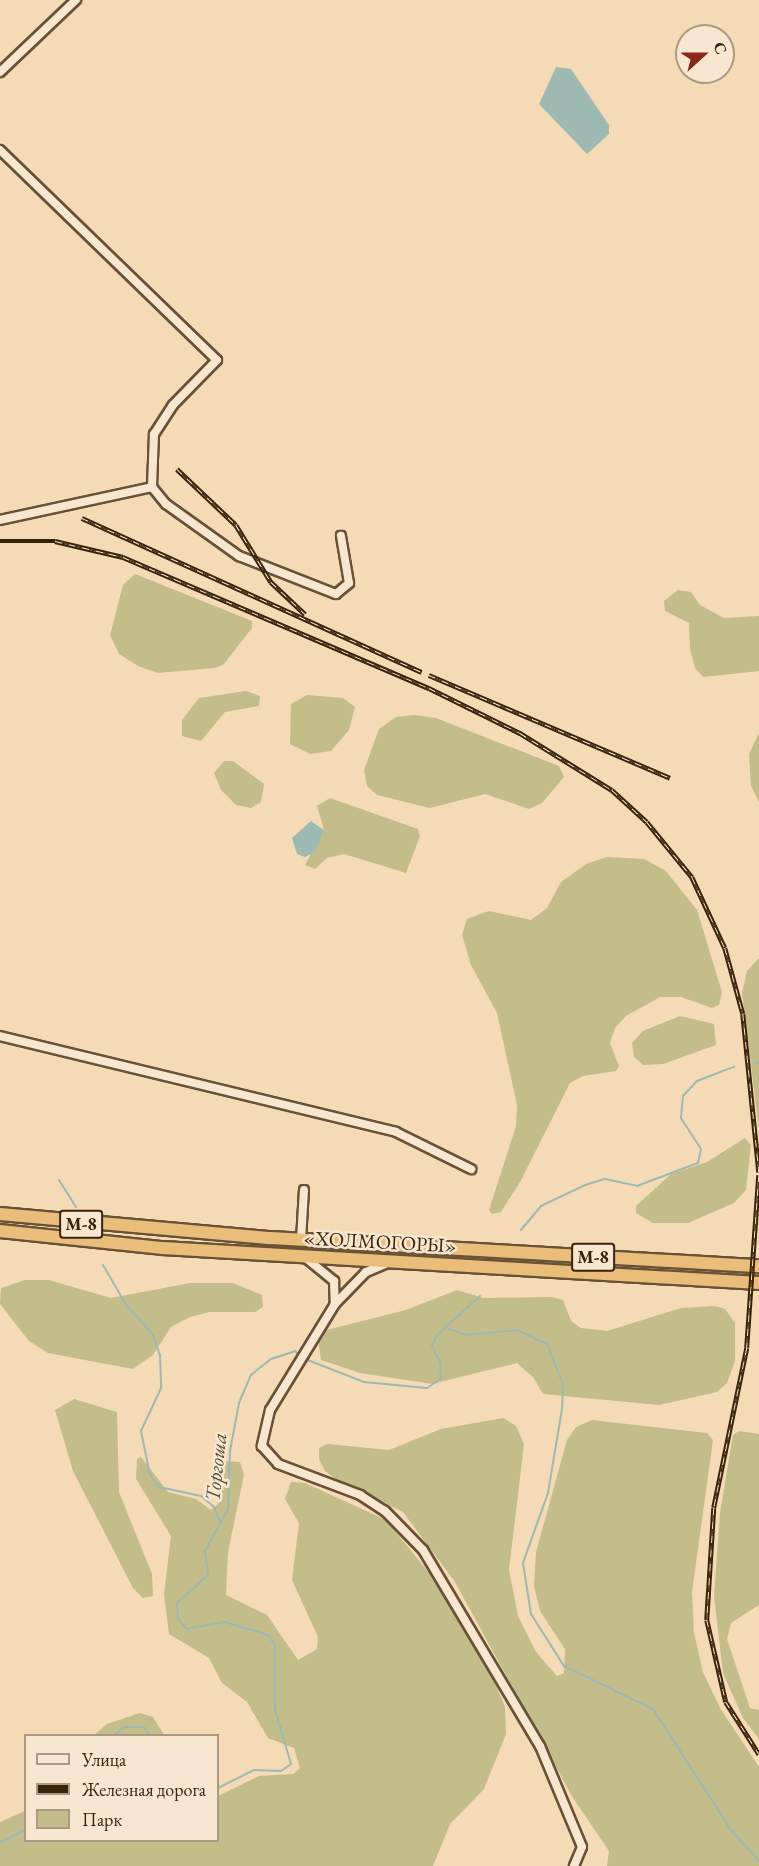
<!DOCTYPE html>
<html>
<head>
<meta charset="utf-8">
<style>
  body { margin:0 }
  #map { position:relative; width:759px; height:1866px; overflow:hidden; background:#f5dab6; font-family:"EB Garamond",serif }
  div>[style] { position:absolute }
  .green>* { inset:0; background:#c3bd89 }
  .water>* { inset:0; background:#9cbab2 }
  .stream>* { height:2px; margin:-1px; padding:0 1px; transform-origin:1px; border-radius:1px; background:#9cbab2 }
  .roads { filter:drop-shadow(2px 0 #685236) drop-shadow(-2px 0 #685236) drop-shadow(0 2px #685236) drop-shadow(0 -2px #685236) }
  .minor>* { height:8px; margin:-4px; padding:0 4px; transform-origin:4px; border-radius:4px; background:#f8e7d0 }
  .highway>* { height:12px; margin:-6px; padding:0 6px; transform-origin:6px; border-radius:6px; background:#eabd7b }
  .rail>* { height:4.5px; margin-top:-2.25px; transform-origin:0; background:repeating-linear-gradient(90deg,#f8e7d0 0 7px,#39240b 0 14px); box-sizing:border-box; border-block:2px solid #39240b }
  span { translate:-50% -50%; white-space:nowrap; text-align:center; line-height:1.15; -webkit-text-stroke:5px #f8e7d0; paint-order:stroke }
  .shield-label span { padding:2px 4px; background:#f8e7d0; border:2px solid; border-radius:4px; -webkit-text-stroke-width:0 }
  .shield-label { font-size:18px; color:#39240b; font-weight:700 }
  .street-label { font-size:20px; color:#39240b }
  .water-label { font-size:21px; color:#57513d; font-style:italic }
  .legend { position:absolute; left:24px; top:1734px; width:195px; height:108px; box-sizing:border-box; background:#f8e7d0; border:2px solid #ac9981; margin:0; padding:8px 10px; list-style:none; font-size:18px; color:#39240b }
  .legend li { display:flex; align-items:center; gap:12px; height:30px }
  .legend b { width:30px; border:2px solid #ac9981 }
  .north { position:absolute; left:675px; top:24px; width:60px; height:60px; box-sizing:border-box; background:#f8e7d0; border:2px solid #ac9981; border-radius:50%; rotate:69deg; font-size:16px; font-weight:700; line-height:24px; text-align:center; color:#39240b }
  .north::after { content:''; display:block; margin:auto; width:21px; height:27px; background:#8f2418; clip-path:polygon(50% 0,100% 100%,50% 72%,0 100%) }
</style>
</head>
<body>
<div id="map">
  <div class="green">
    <i style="clip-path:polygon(135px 574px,252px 621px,252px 628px,223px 665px,214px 668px,158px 673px,138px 666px,119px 654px,110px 635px,123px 585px)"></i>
    <i style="clip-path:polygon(678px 590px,691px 592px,700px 605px,724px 618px,759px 616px,759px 671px,703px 677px,695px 668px,690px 649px,689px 623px,665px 611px,664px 601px)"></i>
    <i style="clip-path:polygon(246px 691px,260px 696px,259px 706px,225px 712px,201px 741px,182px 736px,182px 720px,199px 698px)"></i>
    <i style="clip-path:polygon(307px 695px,343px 698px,355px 707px,349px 730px,331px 751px,310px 754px,290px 744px,291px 704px)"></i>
    <i style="clip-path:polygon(414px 715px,436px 718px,559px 766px,564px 777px,542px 803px,529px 809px,485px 794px,430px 808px,377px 795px,367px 786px,364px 770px,379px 729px,396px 717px)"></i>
    <i style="clip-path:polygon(759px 733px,759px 802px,751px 786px,749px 754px)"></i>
    <i style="clip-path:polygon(224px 761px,233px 761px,264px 784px,261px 802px,251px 808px,236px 805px,221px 790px,214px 773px)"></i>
    <i style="clip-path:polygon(330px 798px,418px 829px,420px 836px,406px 873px,344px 854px,327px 858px,315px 869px,305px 865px,324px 830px,317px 806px)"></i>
    <i style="clip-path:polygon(607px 857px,644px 859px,666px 871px,697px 910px,722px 992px,719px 1005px,712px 1008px,681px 997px,660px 997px,626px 1016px,615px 1028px,610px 1043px,619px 1066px,616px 1071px,583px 1076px,570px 1083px,520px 1182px,501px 1212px,492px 1214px,489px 1210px,516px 1126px,517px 1105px,497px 1013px,471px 965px,462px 935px,467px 919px,489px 911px,531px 920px,547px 908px,561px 882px,586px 864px)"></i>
    <i style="clip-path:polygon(759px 958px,759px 1130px,742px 993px,747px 971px)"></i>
    <i style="clip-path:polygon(680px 1016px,714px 1024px,716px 1045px,663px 1064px,643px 1065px,634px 1057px,632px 1043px,643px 1031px)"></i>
    <i style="clip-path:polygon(745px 1138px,751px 1145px,746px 1190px,734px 1203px,688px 1223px,653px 1223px,636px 1213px,636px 1206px,671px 1174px,707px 1162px)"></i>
    <i style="clip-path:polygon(25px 1280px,49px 1280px,111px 1298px,190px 1283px,233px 1283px,262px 1295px,263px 1307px,255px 1312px,209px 1312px,190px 1317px,171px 1327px,153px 1355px,133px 1369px,48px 1353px,29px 1341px,0 1304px,1px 1288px)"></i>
    <i style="clip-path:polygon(457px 1290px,484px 1298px,552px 1297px,563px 1300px,571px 1321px,581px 1328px,607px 1331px,681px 1308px,714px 1306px,725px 1309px,735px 1323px,735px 1361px,727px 1383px,717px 1392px,659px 1405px,543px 1394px,533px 1377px,517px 1363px,432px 1384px,360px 1373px,321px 1360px,318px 1339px,323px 1331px,406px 1310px)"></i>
    <i style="clip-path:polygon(74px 1399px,117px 1412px,119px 1492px,152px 1574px,153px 1596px,143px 1598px,133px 1588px,73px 1471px,55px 1410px)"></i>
    <i style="clip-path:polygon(503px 1418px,516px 1426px,524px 1444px,509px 1570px,518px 1616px,536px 1652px,557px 1676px,564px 1673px,565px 1649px,540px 1611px,534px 1586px,536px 1552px,567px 1440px,576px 1427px,592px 1420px,707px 1433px,713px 1440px,692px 1592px,694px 1633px,703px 1672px,720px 1708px,759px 1767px,759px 1866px,607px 1866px,609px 1851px,573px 1798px,455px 1582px,403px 1512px,337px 1480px,325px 1471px,319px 1459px,319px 1448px,327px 1444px,389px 1450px,441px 1429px)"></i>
    <i style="clip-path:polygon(739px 1431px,759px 1434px,759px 1605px,731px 1623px,727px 1639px,750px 1708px,759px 1710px,759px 1739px,743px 1718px,723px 1673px,714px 1597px,720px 1513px,733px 1435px)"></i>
    <i style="clip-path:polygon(141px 1457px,168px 1492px,196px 1499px,211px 1510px,220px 1502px,222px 1461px,240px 1462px,244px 1475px,228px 1552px,226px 1595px,267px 1615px,298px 1660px,317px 1649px,318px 1637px,292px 1580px,299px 1523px,285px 1499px,291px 1482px,305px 1483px,386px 1520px,448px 1596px,493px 1678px,505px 1707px,506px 1734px,484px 1789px,450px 1824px,433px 1866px,0 1866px,0 1822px,25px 1811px,26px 1840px,218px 1840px,218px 1796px,259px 1776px,293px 1774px,300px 1768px,294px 1748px,268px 1738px,247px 1702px,222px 1683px,209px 1658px,169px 1634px,164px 1594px,171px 1536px,136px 1479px,137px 1459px)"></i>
    <i style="clip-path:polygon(140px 1713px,153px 1717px,164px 1735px,94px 1735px,107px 1724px)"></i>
  </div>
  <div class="water">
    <i style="clip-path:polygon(556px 67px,571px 69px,609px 125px,609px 134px,587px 154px,539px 104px)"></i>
    <i style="clip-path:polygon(311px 821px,324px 830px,315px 852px,305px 857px,297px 854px,292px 838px)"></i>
  </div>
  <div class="stream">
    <i style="left:756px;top:1064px;width:4px;rotate:-34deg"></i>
    <i style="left:59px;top:1180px;width:32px;rotate:58deg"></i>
    <i style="left:521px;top:1230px;width:31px;rotate:-50deg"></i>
    <i style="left:541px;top:1206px;width:49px;rotate:-25.5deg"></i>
    <i style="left:585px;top:1185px;width:21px;rotate:-17deg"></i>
    <i style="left:605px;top:1179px;width:33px;rotate:12deg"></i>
    <i style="left:637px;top:1186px;width:65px;rotate:-20.7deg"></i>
    <i style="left:698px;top:1163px;width:14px;rotate:-78deg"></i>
    <i style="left:701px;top:1149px;width:37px;rotate:-123deg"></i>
    <i style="left:681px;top:1118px;width:22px;rotate:-85deg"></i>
    <i style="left:683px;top:1096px;width:21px;rotate:-47deg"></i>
    <i style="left:697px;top:1081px;width:40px;rotate:-21deg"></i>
    <i style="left:103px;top:1265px;width:44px;rotate:59.9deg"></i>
    <i style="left:125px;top:1303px;width:43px;rotate:48.8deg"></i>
    <i style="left:153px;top:1335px;width:21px;rotate:71deg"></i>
    <i style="left:160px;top:1355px;width:33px;rotate:88deg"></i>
    <i style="left:161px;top:1388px;width:47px;rotate:114.9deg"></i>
    <i style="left:141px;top:1431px;width:45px;rotate:78.4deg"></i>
    <i style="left:150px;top:1475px;width:15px;rotate:53deg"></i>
    <i style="left:159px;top:1487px;width:43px;rotate:12.1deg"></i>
    <i style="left:201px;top:1496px;width:16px;rotate:40deg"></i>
    <i style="left:213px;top:1506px;width:17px;rotate:65deg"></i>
    <i style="left:449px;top:1329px;width:19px;rotate:18deg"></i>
    <i style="left:467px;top:1335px;width:50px;rotate:-5.7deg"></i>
    <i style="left:517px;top:1330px;width:33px;rotate:25deg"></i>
    <i style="left:547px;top:1344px;width:43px;rotate:68.2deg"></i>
    <i style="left:563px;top:1384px;width:25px;rotate:92deg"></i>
    <i style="left:562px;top:1409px;width:85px;rotate:99.5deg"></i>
    <i style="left:548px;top:1493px;width:74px;rotate:109.7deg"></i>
    <i style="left:523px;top:1563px;width:52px;rotate:81.1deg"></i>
    <i style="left:531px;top:1614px;width:62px;rotate:57.6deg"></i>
    <i style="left:564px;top:1666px;width:99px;rotate:25.8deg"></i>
    <i style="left:653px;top:1709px;width:144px;rotate:57.2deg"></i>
    <i style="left:731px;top:1830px;width:42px;rotate:47.9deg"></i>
    <i style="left:305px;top:1359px;width:63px;rotate:21.3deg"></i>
    <i style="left:364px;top:1382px;width:63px;rotate:5.4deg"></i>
    <i style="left:427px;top:1388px;width:17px;rotate:-33deg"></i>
    <i style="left:441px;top:1379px;width:17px;rotate:-93deg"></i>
    <i style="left:440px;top:1362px;width:18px;rotate:-117deg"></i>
    <i style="left:432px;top:1346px;width:12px;rotate:-66deg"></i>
    <i style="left:437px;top:1335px;width:58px;rotate:-42.2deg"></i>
    <i style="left:113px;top:1736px;width:14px;rotate:-39deg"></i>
    <i style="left:124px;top:1727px;width:20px"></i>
    <i style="left:144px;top:1727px;width:11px;rotate:56deg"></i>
    <i style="left:218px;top:1788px;width:40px;rotate:-26.6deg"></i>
    <i style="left:254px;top:1770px;width:27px;rotate:2deg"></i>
    <i style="left:281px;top:1771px;width:12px;rotate:-35deg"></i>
    <i style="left:291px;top:1764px;width:56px;rotate:-106.5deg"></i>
    <i style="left:275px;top:1710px;width:65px;rotate:-90deg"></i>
    <i style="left:275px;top:1645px;width:12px;rotate:-125deg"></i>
    <i style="left:268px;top:1635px;width:45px;rotate:-163.2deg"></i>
    <i style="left:225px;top:1622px;width:39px;rotate:170deg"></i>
    <i style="left:187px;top:1629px;width:13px;rotate:-132deg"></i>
    <i style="left:178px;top:1619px;width:16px;rotate:-94deg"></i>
    <i style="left:177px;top:1603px;width:42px;rotate:-42.1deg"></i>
    <i style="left:208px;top:1575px;width:24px;rotate:-97deg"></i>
    <i style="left:205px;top:1551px;width:48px;rotate:-61.3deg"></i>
    <i style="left:228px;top:1509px;width:58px;rotate:-88deg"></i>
    <i style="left:230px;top:1451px;width:49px;rotate:-79.4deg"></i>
    <i style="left:239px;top:1403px;width:30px;rotate:-67deg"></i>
    <i style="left:251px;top:1375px;width:26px;rotate:-39deg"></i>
    <i style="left:271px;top:1359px;width:25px;rotate:-18deg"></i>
    <i style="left:295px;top:1351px;width:8px;rotate:40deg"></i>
    <i style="left:0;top:1842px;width:29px;rotate:-25deg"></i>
  </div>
  <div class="roads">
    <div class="minor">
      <i style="left:0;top:72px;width:105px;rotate:-43.5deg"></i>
      <i style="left:0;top:150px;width:302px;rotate:44.1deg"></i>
      <i style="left:217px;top:360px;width:63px;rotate:134.4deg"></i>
      <i style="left:173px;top:405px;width:35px;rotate:123deg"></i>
      <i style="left:154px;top:434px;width:53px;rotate:92.2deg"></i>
      <i style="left:152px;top:487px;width:22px;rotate:51deg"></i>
      <i style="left:166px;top:504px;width:90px;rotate:35.5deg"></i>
      <i style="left:239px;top:556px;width:104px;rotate:21.4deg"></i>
      <i style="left:336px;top:594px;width:17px;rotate:-40deg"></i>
      <i style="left:349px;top:583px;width:48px;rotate:-99.7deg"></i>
      <i style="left:0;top:520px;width:156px;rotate:-12.2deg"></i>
      <i style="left:0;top:1036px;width:407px;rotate:13.6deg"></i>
      <i style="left:396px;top:1132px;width:84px;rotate:26.3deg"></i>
      <i style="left:301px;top:1240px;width:50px;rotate:-86.6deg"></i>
      <i style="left:307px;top:1259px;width:35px;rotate:39deg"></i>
      <i style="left:334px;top:1281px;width:23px;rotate:88deg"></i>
      <i style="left:385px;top:1264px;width:21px;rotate:157deg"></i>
      <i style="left:366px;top:1272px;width:45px;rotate:134.1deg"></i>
      <i style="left:335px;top:1304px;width:124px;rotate:121.5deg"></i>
      <i style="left:270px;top:1410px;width:37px;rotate:103deg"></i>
      <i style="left:262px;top:1446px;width:24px;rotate:48deg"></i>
      <i style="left:278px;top:1464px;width:88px;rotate:20.7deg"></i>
      <i style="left:360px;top:1495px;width:30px;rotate:33deg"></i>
      <i style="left:385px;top:1511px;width:54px;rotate:45.7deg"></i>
      <i style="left:423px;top:1550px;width:228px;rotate:59.2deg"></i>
      <i style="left:540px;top:1746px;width:109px;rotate:67.4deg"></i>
      <i style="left:582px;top:1847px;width:21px;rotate:113deg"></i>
    </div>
    <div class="highway">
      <i style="left:0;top:1214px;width:272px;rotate:5.1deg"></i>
      <i style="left:271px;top:1238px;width:489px;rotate:3.3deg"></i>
      <i style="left:0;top:1231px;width:164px;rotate:6deg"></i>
      <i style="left:163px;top:1248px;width:597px;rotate:3.36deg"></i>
    </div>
  </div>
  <div class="rail">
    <i style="left:177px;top:469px;width:81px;rotate:43.5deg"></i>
    <i style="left:236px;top:525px;width:67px;rotate:58.4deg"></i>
    <i style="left:271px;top:582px;width:47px;rotate:43.3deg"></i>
    <i style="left:82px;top:518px;width:373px;rotate:24.4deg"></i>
    <i style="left:0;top:541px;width:55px"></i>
    <i style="left:55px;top:541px;width:70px;rotate:13.2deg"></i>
    <i style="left:123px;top:557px;width:333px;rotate:23.2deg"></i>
    <i style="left:429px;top:688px;width:102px;rotate:26.3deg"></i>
    <i style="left:520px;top:733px;width:108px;rotate:31.8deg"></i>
    <i style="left:612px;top:790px;width:47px;rotate:42.4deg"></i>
    <i style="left:647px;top:822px;width:71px;rotate:50.7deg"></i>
    <i style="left:692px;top:877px;width:78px;rotate:65.1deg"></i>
    <i style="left:725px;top:948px;width:68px;rotate:74.7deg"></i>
    <i style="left:743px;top:1014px;width:159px;rotate:84.2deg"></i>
    <i style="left:429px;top:675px;width:262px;rotate:23.1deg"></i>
    <i style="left:759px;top:1175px;width:173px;rotate:94deg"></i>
    <i style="left:747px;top:1348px;width:163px;rotate:101.7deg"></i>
    <i style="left:714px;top:1508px;width:112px;rotate:93.6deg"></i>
    <i style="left:707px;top:1620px;width:84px;rotate:77deg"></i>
    <i style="left:726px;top:1702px;width:62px;rotate:57.6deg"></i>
  </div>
  <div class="shield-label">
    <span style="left:81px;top:1224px">М-8</span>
    <span style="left:593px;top:1257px">М-8</span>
  </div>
  <div class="street-label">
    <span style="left:380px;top:1242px;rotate:3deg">«ХОЛМОГОРЫ»</span>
  </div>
  <div class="water-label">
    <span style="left:216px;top:1467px;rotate:-84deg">Торгоша</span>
  </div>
  <ul class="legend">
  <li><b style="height:8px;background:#f8e7d0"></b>Улица</li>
  <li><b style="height:8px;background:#39240b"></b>Железная дорога</li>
  <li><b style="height:16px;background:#c3bd89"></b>Парк</li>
  </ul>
  <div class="north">С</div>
</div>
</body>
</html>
